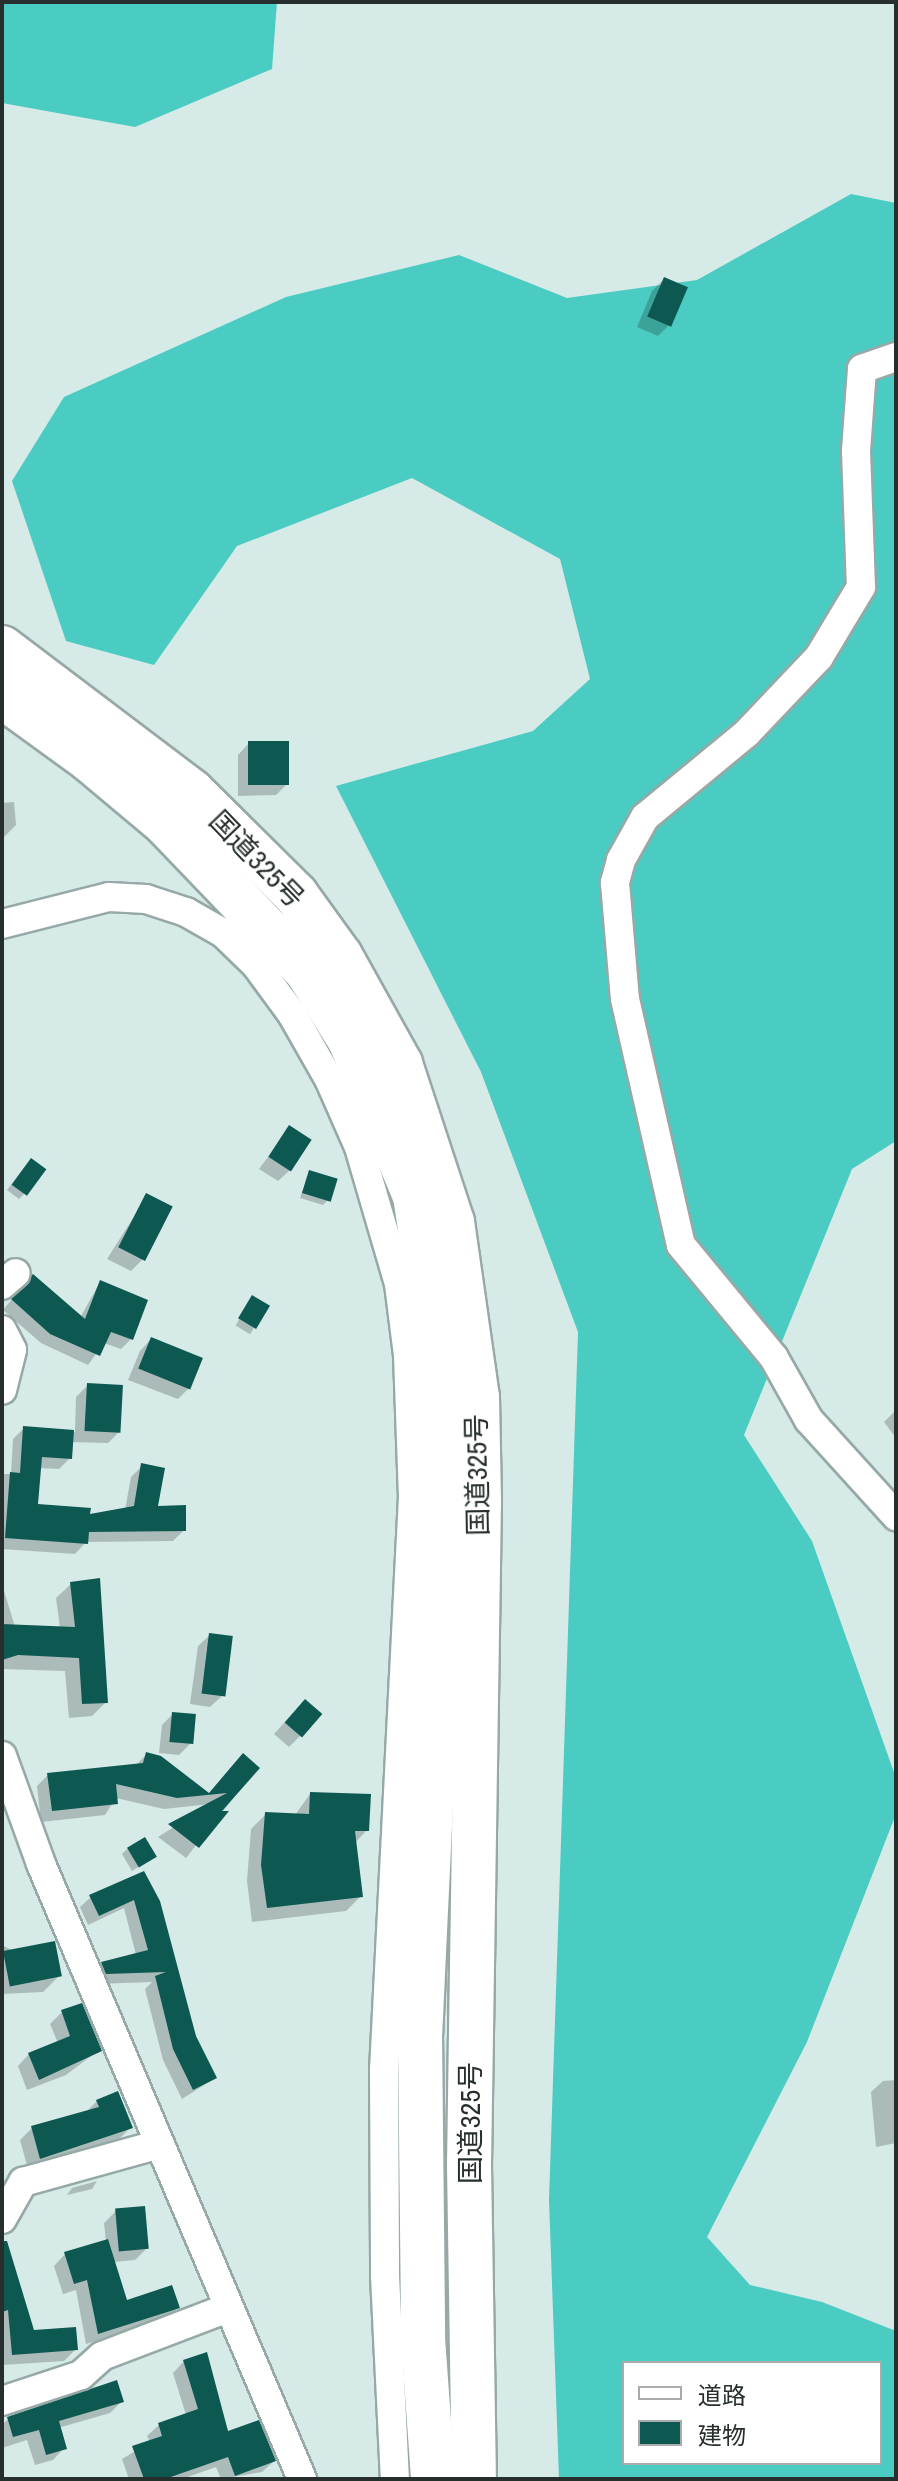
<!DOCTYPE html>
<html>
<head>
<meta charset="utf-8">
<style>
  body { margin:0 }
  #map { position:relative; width:898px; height:2481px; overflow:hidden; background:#d6eae8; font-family:"Archivo Narrow","Noto Sans JP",sans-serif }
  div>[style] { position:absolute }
  .forest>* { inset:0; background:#4bccc2 }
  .shadow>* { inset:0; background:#0003; transform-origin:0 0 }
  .building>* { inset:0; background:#0e5852; transform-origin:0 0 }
  .roads { filter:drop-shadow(2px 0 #96a9a7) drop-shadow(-2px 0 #96a9a7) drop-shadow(0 2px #96a9a7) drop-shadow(0 -2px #96a9a7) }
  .street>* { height:28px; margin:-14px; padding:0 14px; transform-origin:14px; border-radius:14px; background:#fff }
  .highway>* { height:44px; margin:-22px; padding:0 22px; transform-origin:22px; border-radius:22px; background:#fff }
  span { translate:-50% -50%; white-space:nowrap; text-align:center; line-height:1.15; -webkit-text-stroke:8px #fff; paint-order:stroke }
  .street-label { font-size:28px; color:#272f2e }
  .frame { position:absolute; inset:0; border:4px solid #272f2e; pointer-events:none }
  .legend { position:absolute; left:622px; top:2361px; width:260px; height:104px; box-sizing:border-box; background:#fff; border:2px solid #a9acab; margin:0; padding:10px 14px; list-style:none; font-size:24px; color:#272f2e }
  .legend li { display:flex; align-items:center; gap:16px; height:40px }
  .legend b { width:40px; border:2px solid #a9acab }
</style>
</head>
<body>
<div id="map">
  <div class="forest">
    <i style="clip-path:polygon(2px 2px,277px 2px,272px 69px,135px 127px,2px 103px)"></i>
    <i style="clip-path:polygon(evenodd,851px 194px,896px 203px,896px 1141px,852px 1169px,744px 1435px,812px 1541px,896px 1778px,896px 1814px,807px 2042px,707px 2237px,750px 2285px,822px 2302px,896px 2331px,896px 2479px,559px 2479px,549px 2200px,578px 1332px,481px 1072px,336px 786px,533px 731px,590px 679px,560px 559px,412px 478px,237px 546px,154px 665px,66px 641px,12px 481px,64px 397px,286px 297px,459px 255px,567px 298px,697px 280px,851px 194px,624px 2363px,880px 2363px,880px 2463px,624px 2463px,624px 2363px)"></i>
  </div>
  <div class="shadow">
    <i style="clip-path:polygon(664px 279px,685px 288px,670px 324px,658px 336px,637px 327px,652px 291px)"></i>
    <i style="clip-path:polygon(249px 743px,287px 784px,276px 795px,238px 796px,238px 755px)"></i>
    <i style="clip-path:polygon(14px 802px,16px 825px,2px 839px,2px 803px)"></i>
    <i style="clip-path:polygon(290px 1128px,290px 1170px,278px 1181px,259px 1169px)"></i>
    <i style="clip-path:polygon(26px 1165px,24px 1194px,19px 1199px,7px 1190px)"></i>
    <i style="clip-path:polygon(309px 1173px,328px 1200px,323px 1205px,300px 1198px)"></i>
    <i style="clip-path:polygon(147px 1196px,142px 1260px,131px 1271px,107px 1259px)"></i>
    <i style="clip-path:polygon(100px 1282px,131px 1339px,121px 1349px,104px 1343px,88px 1365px,41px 1343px,3px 1310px,23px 1286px,80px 1318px)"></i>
    <i style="left:252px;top:1298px;width:17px;height:32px;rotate:31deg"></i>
    <i style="clip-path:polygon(151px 1339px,189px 1388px,178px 1399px,128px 1380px,140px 1351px)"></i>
    <i style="clip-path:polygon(88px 1385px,119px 1432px,108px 1443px,71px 1442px,70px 1458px,59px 1469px,39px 1468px,36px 1505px,88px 1516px,125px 1510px,131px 1477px,142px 1466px,155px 1508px,184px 1530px,173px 1541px,86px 1542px,75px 1554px,2px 1549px,2px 1474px,11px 1474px,13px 1439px,24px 1428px,75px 1432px,76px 1397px)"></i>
    <i style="clip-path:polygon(896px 1410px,896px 1438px,884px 1422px)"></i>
    <i style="clip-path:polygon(99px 1580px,106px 1702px,92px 1716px,69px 1718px,65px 1671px,2px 1669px,2px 1584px,15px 1627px,60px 1628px,56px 1598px,71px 1584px)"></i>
    <i style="clip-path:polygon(210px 1635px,222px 1696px,210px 1707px,190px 1704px,198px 1646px)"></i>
    <i style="clip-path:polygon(293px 1713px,300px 1736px,289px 1747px,274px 1734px)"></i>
    <i style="clip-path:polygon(173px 1714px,191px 1743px,179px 1755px,159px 1753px,162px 1725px)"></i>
    <i style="clip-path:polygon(146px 1755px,208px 1795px,257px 1768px,186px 1858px,158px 1837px,210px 1804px,164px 1809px,116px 1798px,105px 1815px,41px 1822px,37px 1786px,48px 1775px,136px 1765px)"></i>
    <i style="clip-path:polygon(310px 1794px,367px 1830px,355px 1843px,361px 1896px,346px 1911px,252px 1922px,247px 1881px,251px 1829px,266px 1814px,295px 1815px)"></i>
    <i style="clip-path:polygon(127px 1849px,154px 1857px,132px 1871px,122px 1854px)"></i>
    <i style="clip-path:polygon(143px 1873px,194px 2036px,215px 2078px,182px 2099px,163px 2060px,145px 1989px,152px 1982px,96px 1984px,92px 1974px,102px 1964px,136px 1955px,124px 1908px,88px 1925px,80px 1907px,91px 1897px)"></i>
    <i style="clip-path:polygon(2px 1945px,60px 1975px,43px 1992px,2px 1994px)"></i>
    <i style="clip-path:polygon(62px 2012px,99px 2050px,66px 2075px,27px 2090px,18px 2066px,29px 2054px,58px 2043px,50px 2024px)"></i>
    <i style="clip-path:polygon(896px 2080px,896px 2143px,876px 2147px,871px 2092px,883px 2081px)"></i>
    <i style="clip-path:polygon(97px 2101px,131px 2127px,119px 2139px,28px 2169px,20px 2140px,32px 2128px,85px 2113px)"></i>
    <i style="clip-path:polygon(97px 2181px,92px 2189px,67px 2195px,72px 2188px)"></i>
    <i style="clip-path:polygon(116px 2211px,147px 2248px,135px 2260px,113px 2262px,126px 2302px,177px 2308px,166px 2319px,86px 2344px,76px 2290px,63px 2294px,54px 2266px,65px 2254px,106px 2242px,104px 2223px)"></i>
    <i style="clip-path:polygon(2px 2250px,32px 2332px,76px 2349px,64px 2361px,2px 2365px)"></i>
    <i style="clip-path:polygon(184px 2361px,227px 2434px,274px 2461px,262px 2472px,221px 2479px,216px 2467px,182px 2479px,129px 2479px,122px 2459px,150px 2442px,147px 2436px,159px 2425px,186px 2415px,173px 2373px)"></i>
    <i style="clip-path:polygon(122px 2401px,110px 2413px,58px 2428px,64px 2448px,53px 2460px,35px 2465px,27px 2440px,2px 2448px,2px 2425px,8px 2419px)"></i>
  </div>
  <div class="building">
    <i style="left:664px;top:277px;width:26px;height:43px;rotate:23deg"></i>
    <i style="left:248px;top:741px;width:41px;height:44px"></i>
    <i style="left:289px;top:1125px;width:27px;height:38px;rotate:33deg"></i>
    <i style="left:31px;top:1158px;width:19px;height:33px;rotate:36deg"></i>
    <i style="left:309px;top:1170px;width:30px;height:24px;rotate:17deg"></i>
    <i style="left:146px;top:1193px;width:30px;height:61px;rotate:27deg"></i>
    <i style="clip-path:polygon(33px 1274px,85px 1319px,100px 1280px,148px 1300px,133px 1340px,111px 1332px,100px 1356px,50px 1334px,11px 1299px)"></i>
    <i style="left:252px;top:1295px;width:21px;height:27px;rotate:31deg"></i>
    <i style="left:151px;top:1337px;width:56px;height:34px;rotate:22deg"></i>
    <i style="left:87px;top:1383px;width:36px;height:48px;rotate:3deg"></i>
    <i style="clip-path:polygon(23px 1426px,74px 1430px,72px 1459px,42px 1457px,38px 1504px,91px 1508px,90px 1514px,134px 1506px,141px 1463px,165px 1468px,158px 1506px,186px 1505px,186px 1531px,89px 1532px,88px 1544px,5px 1538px,10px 1472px,20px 1473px)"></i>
    <i style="clip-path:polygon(100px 1578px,108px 1703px,82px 1704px,79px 1658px,18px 1655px,2px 1660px,2px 1624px,75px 1627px,70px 1582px)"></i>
    <i style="left:209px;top:1633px;width:24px;height:61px;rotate:7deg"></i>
    <i style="left:305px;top:1699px;width:23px;height:31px;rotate:41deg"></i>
    <i style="left:172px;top:1712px;width:24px;height:30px;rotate:5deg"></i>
    <i style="clip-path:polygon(146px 1752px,161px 1756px,209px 1793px,243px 1753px,260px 1768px,222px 1811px,229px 1811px,199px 1848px,168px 1824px,227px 1793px,177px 1798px,116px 1784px,118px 1804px,52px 1811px,47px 1773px,143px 1763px)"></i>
    <i style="clip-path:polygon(310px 1792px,371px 1794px,369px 1831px,355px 1831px,363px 1897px,267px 1908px,261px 1865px,265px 1812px,309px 1814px)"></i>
    <i style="left:145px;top:1837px;width:23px;height:21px;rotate:59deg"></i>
    <i style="clip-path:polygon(144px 1871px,160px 1901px,196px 2036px,217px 2078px,193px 2090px,173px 2049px,155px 1976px,166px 1972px,106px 1974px,101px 1962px,148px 1950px,134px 1900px,99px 1916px,89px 1895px)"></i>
    <i style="left:55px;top:1941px;width:36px;height:53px;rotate:79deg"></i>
    <i style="clip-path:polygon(82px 2003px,102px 2051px,39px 2080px,28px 2053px,70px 2036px,61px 2010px)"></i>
    <i style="clip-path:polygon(118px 2091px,133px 2128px,40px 2159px,31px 2126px,99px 2107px,96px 2100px)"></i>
    <i style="left:145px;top:2206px;width:43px;height:30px;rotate:85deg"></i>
    <i style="clip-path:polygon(108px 2239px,127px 2300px,172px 2285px,180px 2308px,98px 2334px,87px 2280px,74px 2284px,64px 2252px)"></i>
    <i style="clip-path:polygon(2px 2241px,7px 2241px,34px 2330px,76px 2327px,78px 2350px,12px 2355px,8px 2310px,2px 2312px)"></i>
    <i style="clip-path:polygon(207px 2352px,228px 2431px,259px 2420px,276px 2461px,235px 2476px,228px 2457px,165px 2479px,144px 2479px,132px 2446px,162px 2436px,158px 2423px,198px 2409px,183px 2360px)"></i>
    <i style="clip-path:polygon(117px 2380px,124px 2402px,59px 2421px,67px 2449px,46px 2455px,39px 2430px,13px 2437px,7px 2417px)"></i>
  </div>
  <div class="roads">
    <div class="street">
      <i style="left:896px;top:357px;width:36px;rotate:161deg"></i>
      <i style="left:862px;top:369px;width:82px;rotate:94.2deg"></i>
      <i style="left:856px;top:451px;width:136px;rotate:87.9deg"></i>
      <i style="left:861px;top:587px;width:82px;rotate:121deg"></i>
      <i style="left:819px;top:657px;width:105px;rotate:133.5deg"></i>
      <i style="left:747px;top:733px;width:132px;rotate:140.5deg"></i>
      <i style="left:645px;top:817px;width:49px;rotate:119.2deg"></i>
      <i style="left:621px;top:860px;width:24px;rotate:105deg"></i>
      <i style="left:615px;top:883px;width:116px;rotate:85.1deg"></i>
      <i style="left:625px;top:999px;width:252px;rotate:77.2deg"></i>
      <i style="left:681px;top:1245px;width:146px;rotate:50.5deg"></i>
      <i style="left:774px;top:1358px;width:71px;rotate:60.6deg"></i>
      <i style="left:809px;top:1420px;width:130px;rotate:47.8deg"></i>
      <i style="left:2px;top:924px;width:110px;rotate:-14.2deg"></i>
      <i style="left:109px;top:897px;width:37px;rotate:3deg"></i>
      <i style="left:146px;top:899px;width:42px;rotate:18deg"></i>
      <i style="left:186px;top:912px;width:43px;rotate:29.6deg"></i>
      <i style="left:223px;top:933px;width:46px;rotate:44.1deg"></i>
      <i style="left:256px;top:965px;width:61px;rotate:53.7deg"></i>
      <i style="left:292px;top:1014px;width:77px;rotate:60.4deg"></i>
      <i style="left:330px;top:1081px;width:72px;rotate:66.3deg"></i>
      <i style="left:359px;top:1147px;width:143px;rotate:73.7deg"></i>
      <i style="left:399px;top:1284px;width:72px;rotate:82.8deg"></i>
      <i style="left:408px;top:1355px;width:141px;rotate:88deg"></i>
      <i style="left:413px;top:1496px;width:575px;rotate:92.89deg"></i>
      <i style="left:384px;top:2070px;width:206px;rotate:89.7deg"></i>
      <i style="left:385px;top:2276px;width:203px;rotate:87.2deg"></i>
      <i style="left:2px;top:1285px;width:18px;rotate:-41deg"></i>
      <i style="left:2px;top:1330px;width:22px;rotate:63deg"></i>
      <i style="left:12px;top:1350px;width:41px;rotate:104deg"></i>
      <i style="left:2px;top:1756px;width:115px;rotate:70.1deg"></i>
      <i style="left:41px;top:1864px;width:668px;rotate:67deg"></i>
      <i style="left:2px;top:2219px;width:43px;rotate:-60.4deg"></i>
      <i style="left:23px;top:2182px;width:142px;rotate:-15.5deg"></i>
      <i style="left:2px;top:2401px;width:83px;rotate:-18.2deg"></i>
      <i style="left:81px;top:2375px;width:28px;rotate:-42deg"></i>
      <i style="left:102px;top:2356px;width:135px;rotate:-20.9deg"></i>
    </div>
    <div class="highway">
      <i style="left:2px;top:648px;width:237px;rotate:37.1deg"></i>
      <i style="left:191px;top:791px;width:148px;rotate:44.7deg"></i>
      <i style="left:296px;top:895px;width:75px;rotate:54.2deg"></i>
      <i style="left:340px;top:956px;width:124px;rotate:60.9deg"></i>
      <i style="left:400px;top:1064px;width:166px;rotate:71.8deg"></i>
      <i style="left:452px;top:1222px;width:177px;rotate:81.9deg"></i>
      <i style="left:477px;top:1397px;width:103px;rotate:88.9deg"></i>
      <i style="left:479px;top:1500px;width:665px;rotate:90.86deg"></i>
      <i style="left:469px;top:2165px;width:314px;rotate:89.1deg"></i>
      <i style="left:2px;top:696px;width:109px;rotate:36deg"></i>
      <i style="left:90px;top:760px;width:97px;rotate:40deg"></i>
      <i style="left:164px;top:822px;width:207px;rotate:46.2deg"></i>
      <i style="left:307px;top:971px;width:81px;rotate:58.1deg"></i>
      <i style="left:350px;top:1040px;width:169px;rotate:67.4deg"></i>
      <i style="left:415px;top:1196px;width:185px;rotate:81.3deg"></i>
      <i style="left:443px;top:1379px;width:298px;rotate:91.2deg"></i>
      <i style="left:437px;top:1677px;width:357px;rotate:92.7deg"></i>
      <i style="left:420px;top:2034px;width:304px;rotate:89.4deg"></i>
      <i style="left:423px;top:2338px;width:141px;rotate:85.9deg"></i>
    </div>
  </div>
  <div class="street-label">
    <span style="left:257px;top:859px;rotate:46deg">国道325号</span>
    <span style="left:477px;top:1475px;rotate:-91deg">国道325号</span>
    <span style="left:470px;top:2123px;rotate:-90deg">国道325号</span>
  </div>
  <div class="frame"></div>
  <ul class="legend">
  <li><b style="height:10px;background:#fff"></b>道路</li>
  <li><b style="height:22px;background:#0e5852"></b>建物</li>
  </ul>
</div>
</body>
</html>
